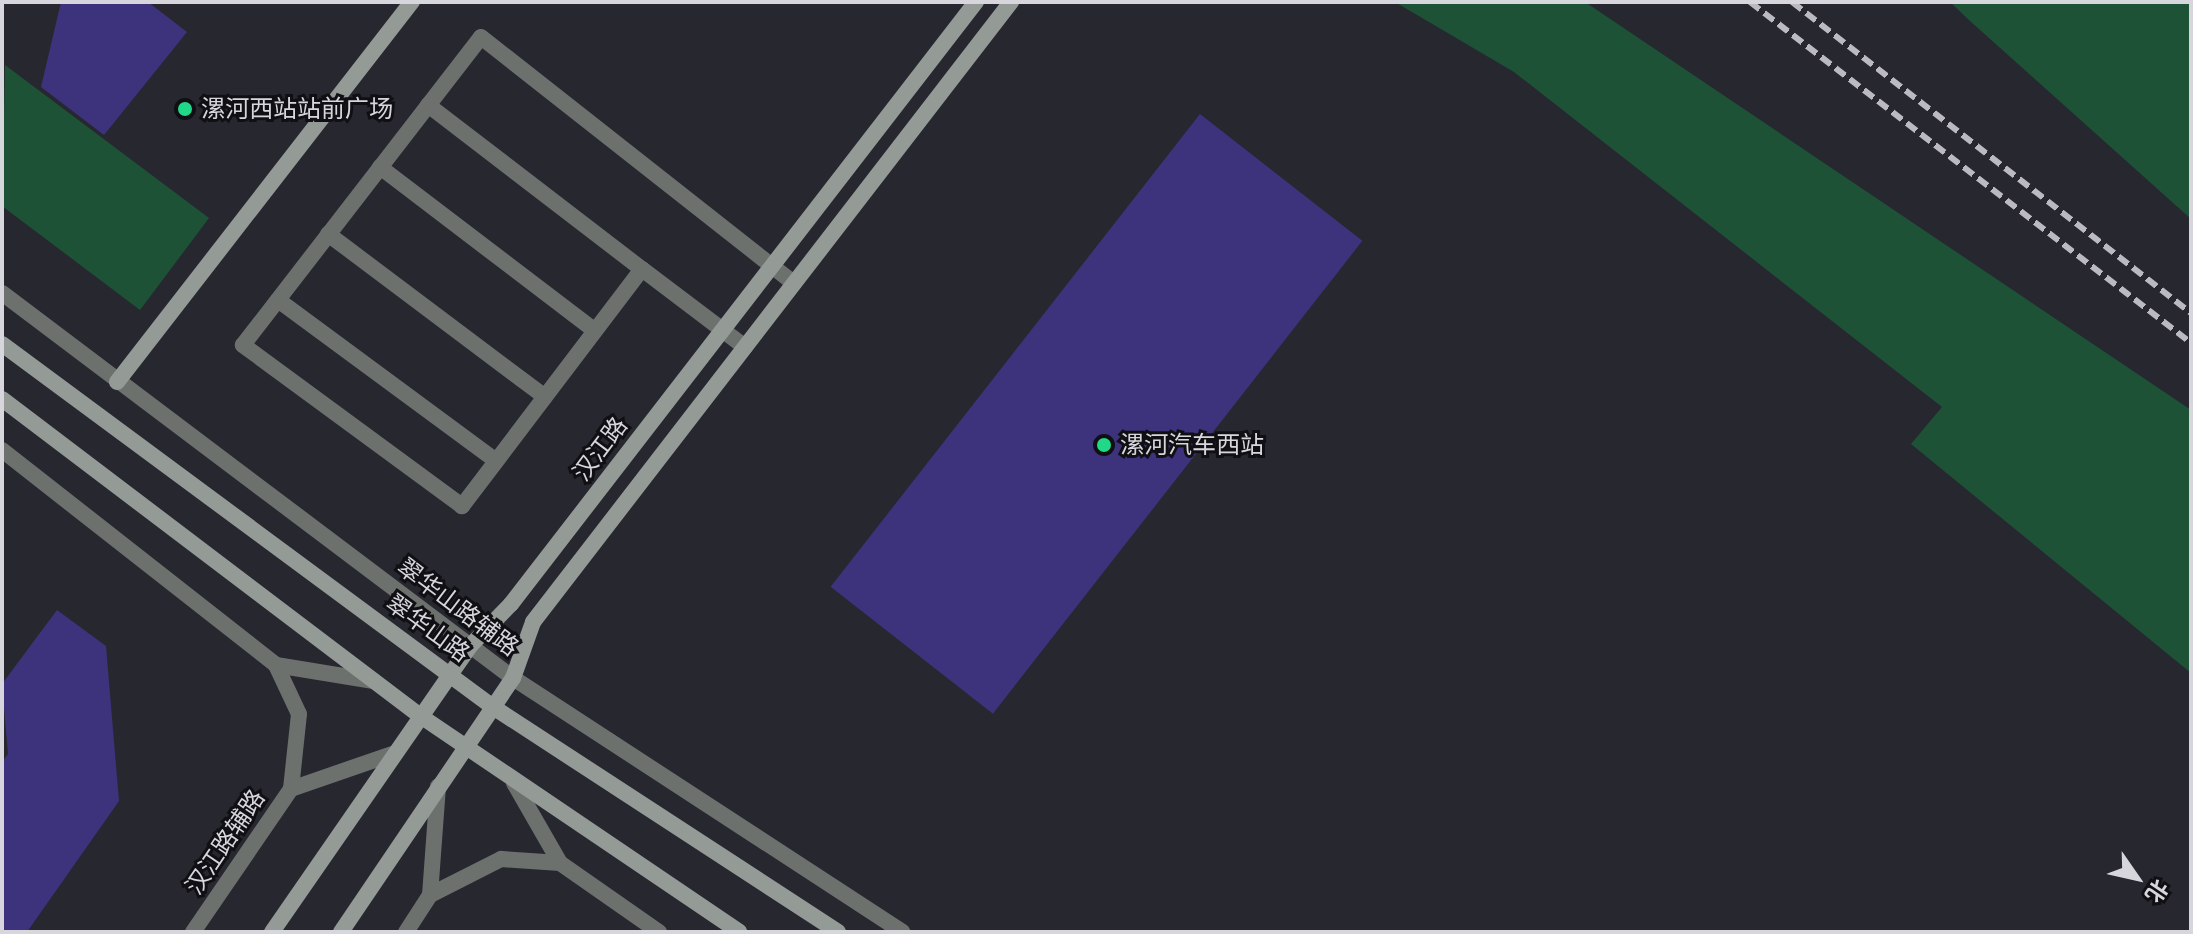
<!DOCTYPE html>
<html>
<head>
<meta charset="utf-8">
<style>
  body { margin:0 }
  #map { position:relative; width:2193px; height:934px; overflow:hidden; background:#272730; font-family:"PT Sans Narrow","Noto Sans SC",sans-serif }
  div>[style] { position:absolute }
  .green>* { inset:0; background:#1e5236 }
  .building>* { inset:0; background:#3d337c; transform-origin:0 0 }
  .street>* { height:16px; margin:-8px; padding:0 8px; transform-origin:8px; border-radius:8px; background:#6d716e }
  .secondary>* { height:16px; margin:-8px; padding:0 8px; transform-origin:8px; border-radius:8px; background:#949b96 }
  .rail>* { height:6px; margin-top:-3px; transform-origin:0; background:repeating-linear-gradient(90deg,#babac0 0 12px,transparent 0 18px) }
  .dots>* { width:22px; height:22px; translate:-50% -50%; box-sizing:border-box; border:4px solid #101014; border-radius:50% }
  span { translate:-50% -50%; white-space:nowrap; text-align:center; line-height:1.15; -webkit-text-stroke:6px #101014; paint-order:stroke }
  .poi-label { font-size:24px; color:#d6d6dc }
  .left { translate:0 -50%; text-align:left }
  .street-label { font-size:24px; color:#d6d6dc }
  .frame { position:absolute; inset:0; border:4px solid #d6d6dc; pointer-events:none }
  .north { position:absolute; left:2097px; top:838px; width:80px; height:80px; -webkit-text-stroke:6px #101014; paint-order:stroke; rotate:124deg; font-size:22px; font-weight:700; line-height:32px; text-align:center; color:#d6d6dc }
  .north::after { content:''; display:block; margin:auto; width:28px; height:36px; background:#d6d6dc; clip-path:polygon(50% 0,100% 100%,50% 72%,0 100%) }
</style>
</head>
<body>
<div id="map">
  <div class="green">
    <i style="clip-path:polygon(1395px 2px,1585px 2px,2191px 410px,2191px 673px,1911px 444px,1942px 407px,1514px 72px)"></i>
    <i style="clip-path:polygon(1950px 2px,2191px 2px,2191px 219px,1970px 21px)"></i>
    <i style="clip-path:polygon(5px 65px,209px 218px,140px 310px,2px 206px)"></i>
  </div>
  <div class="building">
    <i style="clip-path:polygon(61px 2px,148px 2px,187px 32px,104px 135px,41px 87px)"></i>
    <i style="left:1200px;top:114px;width:206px;height:600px;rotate:38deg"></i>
    <i style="clip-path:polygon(57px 610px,106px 646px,119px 801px,27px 932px,2px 932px,2px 762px,8px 754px,2px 684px)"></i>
  </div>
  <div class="street">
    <i style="left:428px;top:105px;width:270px;rotate:37.5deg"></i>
    <i style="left:380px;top:167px;width:270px;rotate:37.3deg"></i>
    <i style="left:328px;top:234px;width:271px;rotate:36.9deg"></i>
    <i style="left:2px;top:293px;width:640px;rotate:37deg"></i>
    <i style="left:513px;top:678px;width:465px;rotate:33.1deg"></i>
    <i style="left:278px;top:300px;width:271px;rotate:36.4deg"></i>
    <i style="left:745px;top:347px;width:129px;rotate:-142.9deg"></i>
    <i style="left:642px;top:269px;width:298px;rotate:127.2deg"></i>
    <i style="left:462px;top:506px;width:272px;rotate:-143.7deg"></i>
    <i style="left:243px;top:345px;width:389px;rotate:-52.3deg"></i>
    <i style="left:481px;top:37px;width:398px;rotate:38.2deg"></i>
    <i style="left:2px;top:450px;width:348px;rotate:38.1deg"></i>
    <i style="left:276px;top:665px;width:99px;rotate:9.3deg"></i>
    <i style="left:276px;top:665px;width:54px;rotate:64.9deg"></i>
    <i style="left:299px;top:714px;width:75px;rotate:96.1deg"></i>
    <i style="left:514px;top:783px;width:92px;rotate:60.1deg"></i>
    <i style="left:560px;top:863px;width:121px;rotate:34.9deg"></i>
    <i style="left:430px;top:895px;width:80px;rotate:-26.9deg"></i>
    <i style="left:501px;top:859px;width:59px;rotate:3.9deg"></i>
    <i style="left:193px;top:932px;width:173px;rotate:-55.6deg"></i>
    <i style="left:291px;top:789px;width:107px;rotate:-19.1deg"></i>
    <i style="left:406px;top:932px;width:44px;rotate:-57deg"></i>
    <i style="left:430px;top:895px;width:109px;rotate:-85.8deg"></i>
  </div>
  <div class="secondary">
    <i style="left:2px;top:344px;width:611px;rotate:36.48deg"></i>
    <i style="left:493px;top:707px;width:412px;rotate:33.1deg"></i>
    <i style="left:117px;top:382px;width:481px;rotate:-52.2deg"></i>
    <i style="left:2px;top:399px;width:523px;rotate:37.15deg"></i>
    <i style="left:419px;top:715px;width:387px;rotate:34.1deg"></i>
    <i style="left:272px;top:932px;width:348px;rotate:-55.3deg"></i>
    <i style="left:470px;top:646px;width:59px;rotate:-45.7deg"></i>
    <i style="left:511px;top:604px;width:761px;rotate:-52.32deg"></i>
    <i style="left:341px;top:932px;width:307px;rotate:-55.9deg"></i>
    <i style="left:513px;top:678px;width:59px;rotate:-70.3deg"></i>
    <i style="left:533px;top:622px;width:783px;rotate:-52.37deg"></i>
  </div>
  <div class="rail">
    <i style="left:1750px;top:2px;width:557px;rotate:37.71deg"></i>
    <i style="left:1792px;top:2px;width:506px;rotate:37.93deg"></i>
  </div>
  <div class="dots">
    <i style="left:185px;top:109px;background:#20d887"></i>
    <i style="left:1104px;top:445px;background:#20d887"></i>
  </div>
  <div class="poi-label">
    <span class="left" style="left:201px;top:109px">漯河西站站前广场</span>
    <span class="left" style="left:1120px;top:445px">漯河汽车西站</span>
  </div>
  <div class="street-label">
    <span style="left:600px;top:449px;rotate:-53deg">汉江路</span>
    <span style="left:458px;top:607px;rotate:37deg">翠华山路辅路</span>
    <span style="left:428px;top:628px;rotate:36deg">翠华山路</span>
    <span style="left:225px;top:842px;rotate:-56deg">汉江路辅路</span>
  </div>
  <div class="frame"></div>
  <div class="north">北</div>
</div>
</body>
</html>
